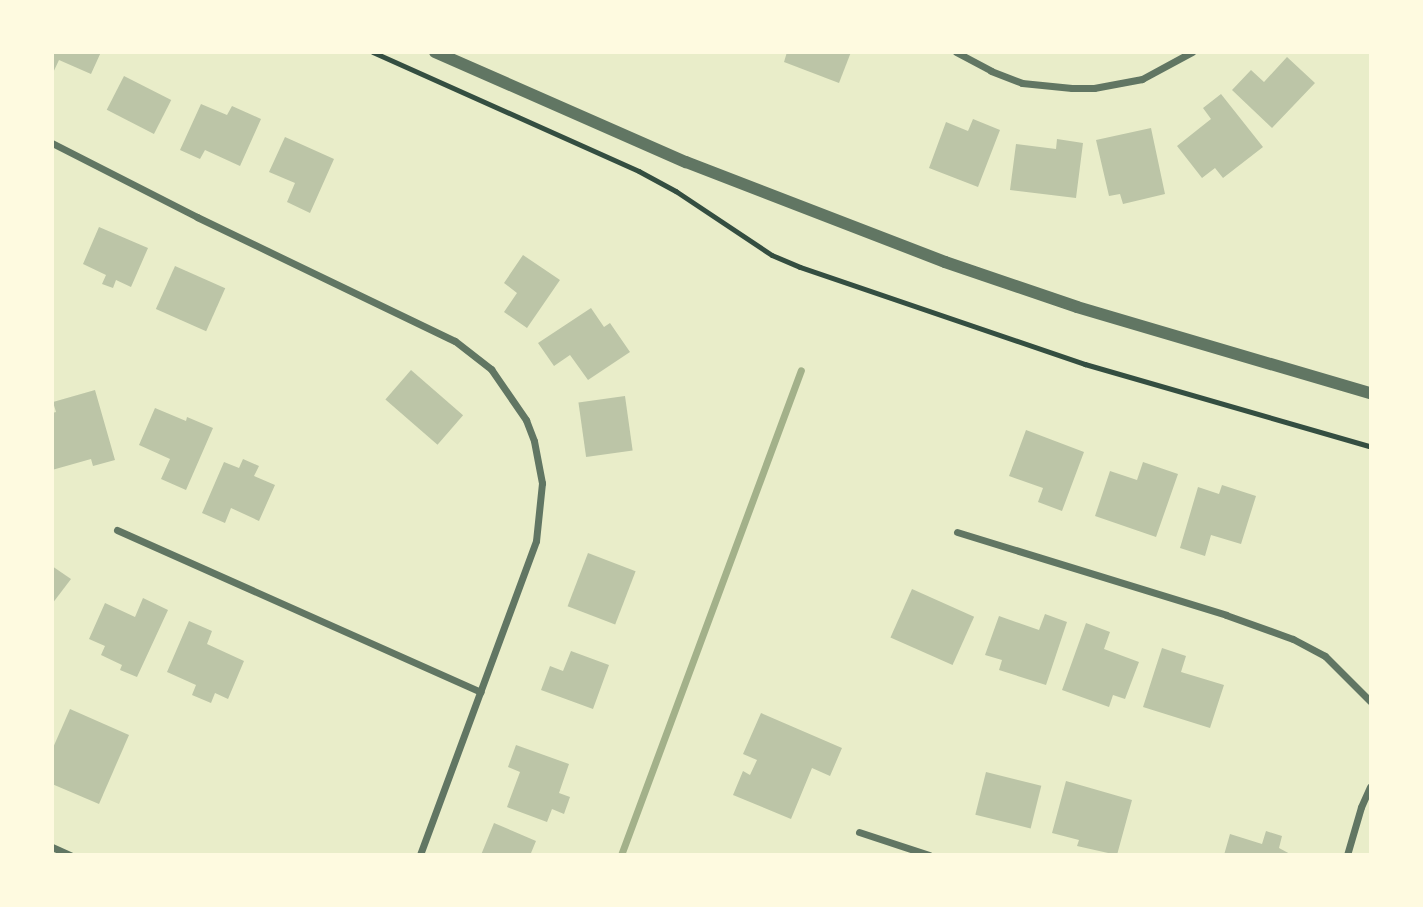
<!DOCTYPE html>
<html>
<head>
<meta charset="utf-8">
<style>
  body { margin:0 }
  #map { position:relative; width:1423px; height:907px; overflow:hidden; background:#e9edc9; font-family:"Roboto Serif",serif }
  div>[style] { position:absolute }
  .stream>* { height:7px; margin:-3.5px; padding:0 3.5px; transform-origin:3.5px; border-radius:3.5px; background:#a3b18a }
  .building>* { inset:0; background:#bcc5a7; transform-origin:0 0 }
  .path>* { height:4.5px; margin:-2.25px; padding:0 2.25px; transform-origin:2.25px; border-radius:2.25px; background:#344e41 }
  .minor>* { height:7px; margin:-3.5px; padding:0 3.5px; transform-origin:3.5px; border-radius:3.5px; background:#617663 }
  .tertiary>* { height:12px; margin:-6px; padding:0 6px; transform-origin:6px; border-radius:6px; background:#617663 }
  span { translate:-50% -50%; white-space:nowrap; text-align:center; line-height:1.15; -webkit-text-stroke:6px #fefae0; paint-order:stroke }
  .frame { position:absolute; inset:0; border:54px solid #fefae0; pointer-events:none }
</style>
</head>
<body>
<div id="map">
  <div class="stream">
    <i style="left:621px;top:855px;width:517px;rotate:-69.64deg"></i>
  </div>
  <div class="building">
    <i style="clip-path:polygon(52px 52px,101px 52px,91px 74px,59px 60px,52px 75px)"></i>
    <i style="clip-path:polygon(787px 52px,851px 52px,839px 83px,784px 62px)"></i>
    <i style="clip-path:polygon(1287px 57px,1315px 83px,1272px 128px,1232px 90px,1251px 70px,1264px 82px)"></i>
    <i style="left:124px;top:76px;width:53px;height:38px;rotate:27deg"></i>
    <i style="clip-path:polygon(1221px 94px,1263px 147px,1223px 178px,1215px 168px,1202px 178px,1177px 146px,1211px 119px,1203px 108px)"></i>
    <i style="clip-path:polygon(201px 104px,227px 115px,232px 106px,261px 119px,240px 166px,205px 150px,200px 159px,180px 150px)"></i>
    <i style="clip-path:polygon(973px 119px,1000px 130px,978px 187px,929px 168px,946px 122px,968px 131px)"></i>
    <i style="clip-path:polygon(1151px 128px,1165px 194px,1123px 204px,1120px 194px,1109px 196px,1096px 140px)"></i>
    <i style="clip-path:polygon(285px 137px,334px 159px,310px 213px,287px 202px,295px 183px,269px 172px)"></i>
    <i style="clip-path:polygon(1057px 139px,1083px 143px,1076px 198px,1010px 190px,1016px 144px,1056px 149px)"></i>
    <i style="clip-path:polygon(99px 227px,148px 248px,131px 287px,116px 280px,113px 288px,102px 284px,106px 275px,83px 264px)"></i>
    <i style="clip-path:polygon(523px 255px,560px 280px,527px 328px,504px 312px,517px 293px,504px 283px)"></i>
    <i style="left:175px;top:266px;width:55px;height:47px;rotate:24deg"></i>
    <i style="clip-path:polygon(591px 308px,604px 327px,610px 323px,630px 352px,588px 380px,570px 355px,554px 366px,538px 343px)"></i>
    <i style="left:411px;top:370px;width:69px;height:39px;rotate:41deg"></i>
    <i style="clip-path:polygon(95px 390px,115px 460px,93px 466px,91px 459px,52px 470px,52px 413px,56px 412px,53px 402px)"></i>
    <i style="left:625px;top:396px;width:55px;height:47px;rotate:82deg"></i>
    <i style="clip-path:polygon(155px 408px,186px 421px,187px 417px,213px 428px,186px 490px,161px 479px,170px 459px,139px 445px)"></i>
    <i style="clip-path:polygon(1026px 430px,1084px 452px,1062px 511px,1038px 502px,1043px 488px,1009px 476px)"></i>
    <i style="clip-path:polygon(243px 459px,259px 466px,254px 476px,275px 485px,259px 521px,231px 508px,225px 523px,202px 513px,224px 462px,239px 468px)"></i>
    <i style="clip-path:polygon(1143px 462px,1178px 474px,1156px 537px,1095px 516px,1110px 471px,1137px 480px)"></i>
    <i style="clip-path:polygon(1222px 485px,1256px 496px,1241px 544px,1211px 535px,1205px 556px,1180px 548px,1198px 487px,1219px 494px)"></i>
    <i style="left:588px;top:553px;width:51px;height:57px;rotate:21deg"></i>
    <i style="clip-path:polygon(52px 566px,71px 579px,52px 604px)"></i>
    <i style="left:912px;top:589px;width:68px;height:53px;rotate:24deg"></i>
    <i style="clip-path:polygon(143px 598px,168px 610px,137px 677px,120px 670px,122px 665px,101px 655px,105px 646px,89px 639px,105px 603px,135px 617px)"></i>
    <i style="clip-path:polygon(1045px 614px,1067px 622px,1046px 685px,999px 670px,1002px 660px,985px 655px,999px 616px,1039px 630px)"></i>
    <i style="clip-path:polygon(189px 621px,212px 631px,207px 644px,244px 661px,228px 699px,215px 693px,211px 703px,192px 695px,196px 685px,167px 672px)"></i>
    <i style="clip-path:polygon(1086px 623px,1110px 632px,1104px 649px,1139px 662px,1125px 699px,1113px 695px,1109px 707px,1062px 690px)"></i>
    <i style="clip-path:polygon(1162px 648px,1186px 656px,1181px 672px,1224px 685px,1210px 728px,1143px 707px)"></i>
    <i style="clip-path:polygon(571px 651px,609px 665px,593px 709px,541px 690px,550px 666px,563px 671px)"></i>
    <i style="clip-path:polygon(70px 709px,129px 735px,99px 804px,52px 784px,52px 750px)"></i>
    <i style="clip-path:polygon(761px 713px,842px 748px,830px 776px,812px 768px,791px 819px,733px 795px,743px 771px,750px 775px,757px 760px,743px 754px)"></i>
    <i style="clip-path:polygon(516px 745px,569px 764px,559px 793px,570px 797px,564px 814px,552px 809px,547px 822px,507px 807px,520px 772px,508px 767px)"></i>
    <i style="left:986px;top:772px;width:57px;height:44px;rotate:14deg"></i>
    <i style="clip-path:polygon(1066px 781px,1132px 800px,1117px 855px,1077px 846px,1079px 840px,1052px 833px)"></i>
    <i style="clip-path:polygon(494px 823px,536px 841px,531px 853px,535px 855px,481px 855px)"></i>
    <i style="clip-path:polygon(1266px 831px,1282px 836px,1279px 848px,1292px 855px,1224px 855px,1230px 834px,1262px 844px)"></i>
  </div>
  <div class="path">
    <i style="left:373px;top:52px;width:291px;rotate:24.1deg"></i>
    <i style="left:639px;top:171px;width:42px;rotate:28.4deg"></i>
    <i style="left:676px;top:191px;width:115px;rotate:33.7deg"></i>
    <i style="left:772px;top:255px;width:30px;rotate:23deg"></i>
    <i style="left:800px;top:267px;width:301px;rotate:18.8deg"></i>
    <i style="left:1085px;top:364px;width:297px;rotate:16.1deg"></i>
  </div>
  <div class="minor">
    <i style="left:956px;top:52px;width:40px;rotate:28deg"></i>
    <i style="left:991px;top:71px;width:33px;rotate:21deg"></i>
    <i style="left:1022px;top:83px;width:50px;rotate:5.7deg"></i>
    <i style="left:1072px;top:88px;width:22px"></i>
    <i style="left:1094px;top:88px;width:49px;rotate:-10.6deg"></i>
    <i style="left:1142px;top:79px;width:57px;rotate:-28.4deg"></i>
    <i style="left:52px;top:143px;width:163px;rotate:27deg"></i>
    <i style="left:197px;top:217px;width:286px;rotate:25.7deg"></i>
    <i style="left:455px;top:341px;width:46px;rotate:37.9deg"></i>
    <i style="left:491px;top:369px;width:62px;rotate:55.5deg"></i>
    <i style="left:526px;top:420px;width:22px;rotate:69deg"></i>
    <i style="left:534px;top:441px;width:43px;rotate:79.2deg"></i>
    <i style="left:542px;top:483px;width:58px;rotate:95.9deg"></i>
    <i style="left:536px;top:541px;width:335px;rotate:110.3deg"></i>
    <i style="left:117px;top:530px;width:398px;rotate:24deg"></i>
    <i style="left:957px;top:532px;width:282px;rotate:17.1deg"></i>
    <i style="left:1226px;top:615px;width:71px;rotate:19.7deg"></i>
    <i style="left:1293px;top:639px;width:36px;rotate:28deg"></i>
    <i style="left:1325px;top:656px;width:64px;rotate:45deg"></i>
    <i style="left:859px;top:832px;width:74px;rotate:18.2deg"></i>
    <i style="left:52px;top:847px;width:20px;rotate:24deg"></i>
    <i style="left:1347px;top:855px;width:50px;rotate:-73.7deg"></i>
    <i style="left:1361px;top:807px;width:22px;rotate:-66deg"></i>
  </div>
  <div class="tertiary">
    <i style="left:435px;top:52px;width:274px;rotate:23.7deg"></i>
    <i style="left:686px;top:162px;width:278px;rotate:21.1deg"></i>
    <i style="left:945px;top:262px;width:139px;rotate:18.8deg"></i>
    <i style="left:1077px;top:307px;width:305px;rotate:16.4deg"></i>
  </div>
  <div class="frame"></div>
</div>
</body>
</html>
